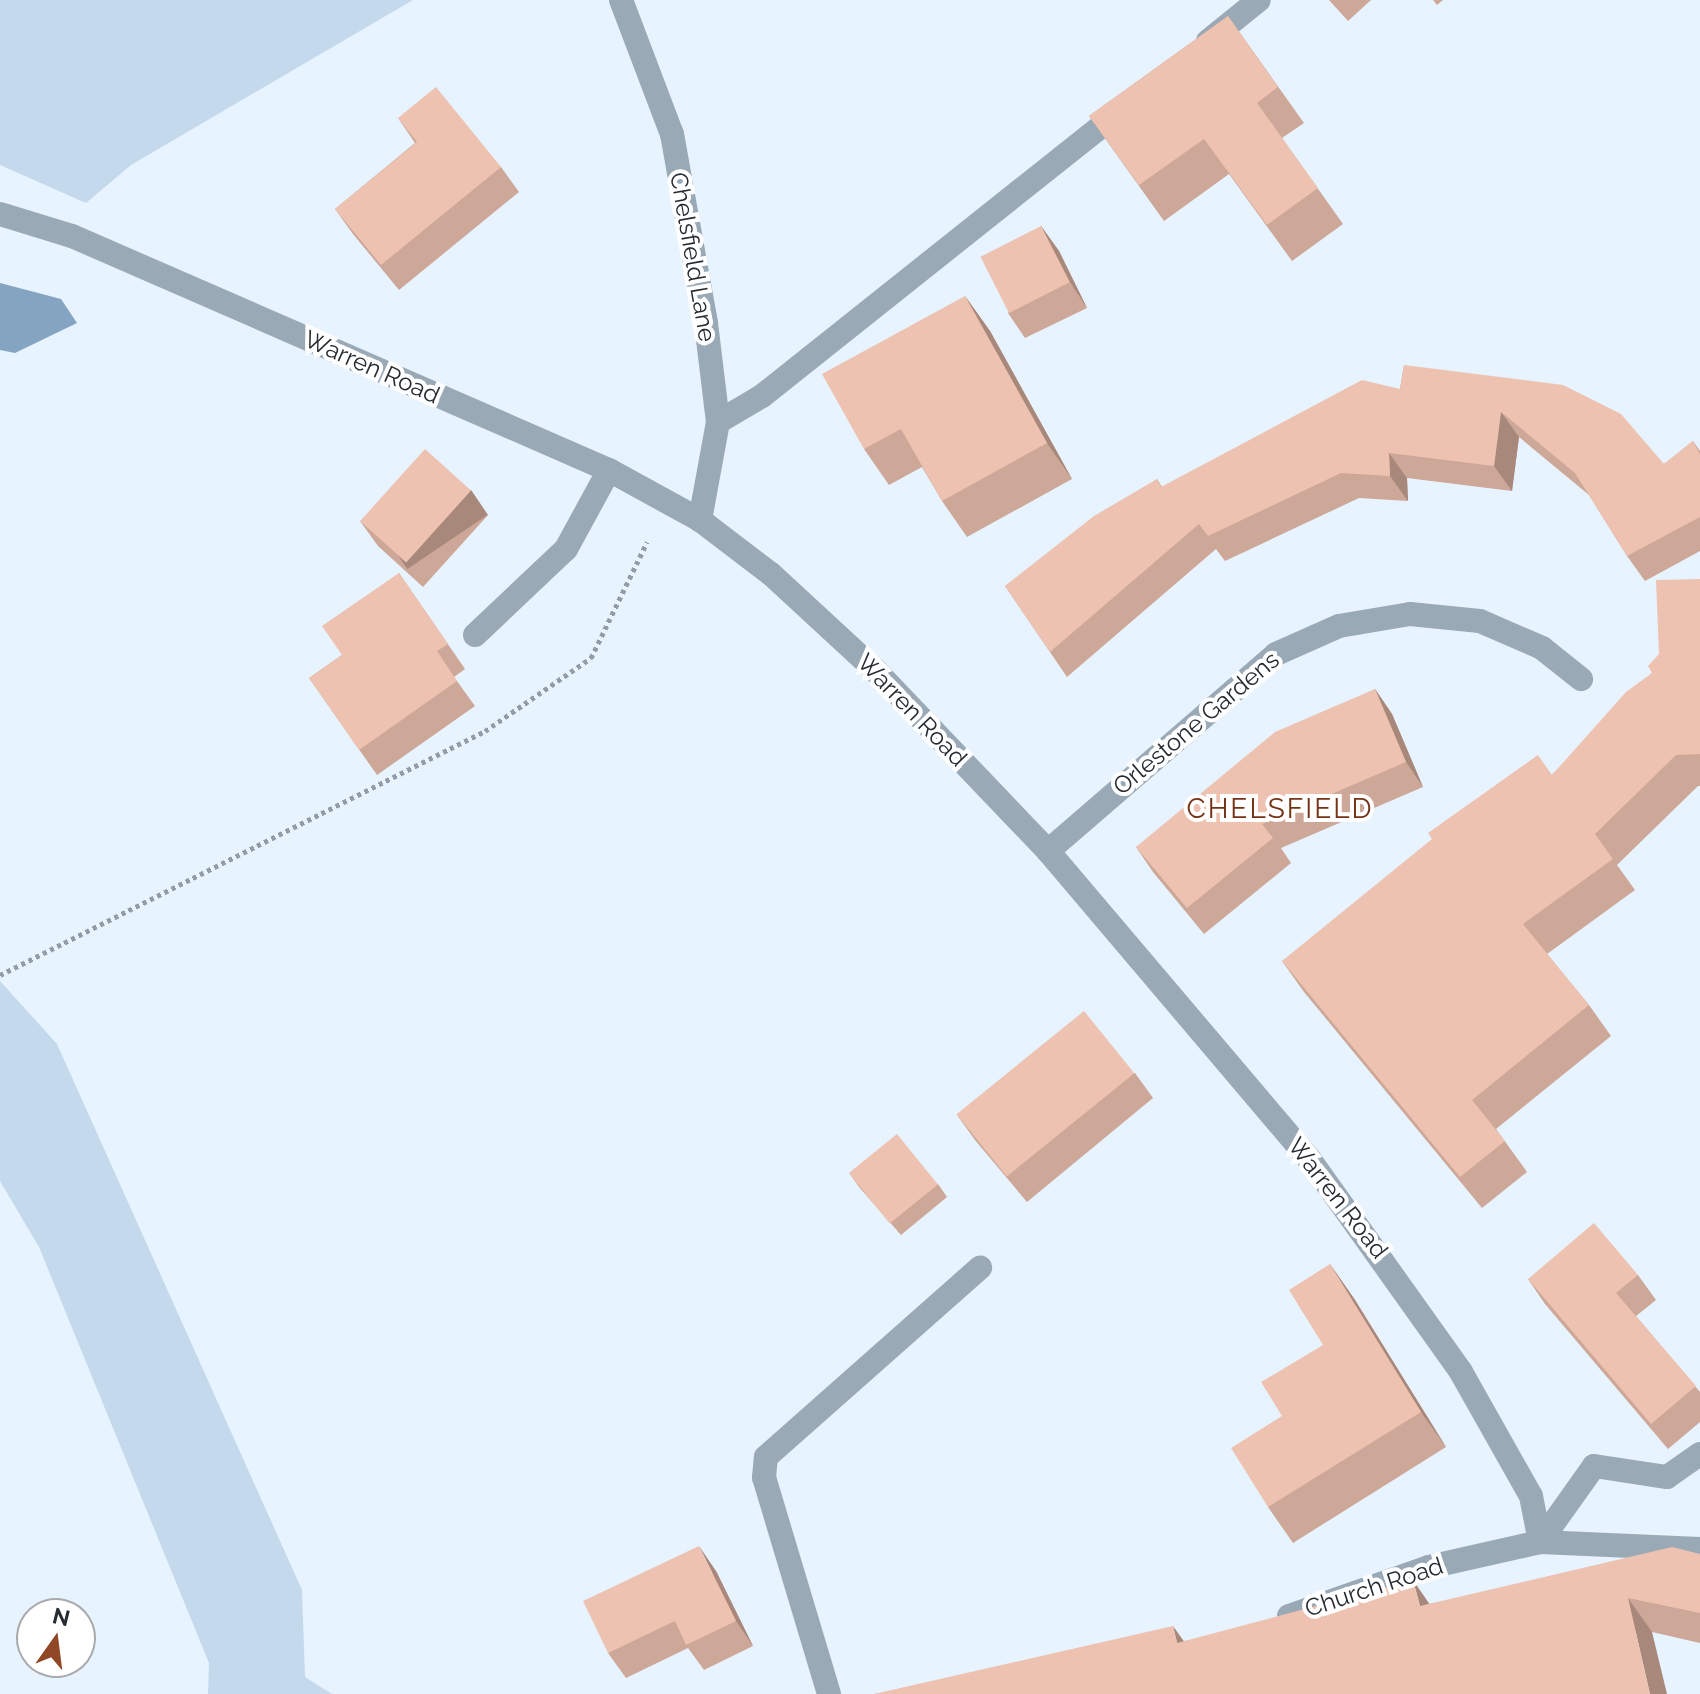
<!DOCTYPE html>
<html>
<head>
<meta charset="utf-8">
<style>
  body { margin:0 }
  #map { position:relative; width:1700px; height:1694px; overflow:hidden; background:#e7f3ff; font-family:Raleway,sans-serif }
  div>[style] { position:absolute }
  .green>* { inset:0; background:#c4d9ec }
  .water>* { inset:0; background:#84a4c2 }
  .path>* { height:5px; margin-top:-2.5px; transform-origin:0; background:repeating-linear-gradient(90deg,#939ca5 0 4px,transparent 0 8px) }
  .minor>* { height:24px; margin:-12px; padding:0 12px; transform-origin:12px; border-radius:12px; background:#9aa9b6 }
  .wall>* { inset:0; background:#cda797 }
  .shaded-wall>* { inset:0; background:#a7887b; transform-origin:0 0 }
  .building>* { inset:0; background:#eec2b0; transform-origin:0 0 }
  span { translate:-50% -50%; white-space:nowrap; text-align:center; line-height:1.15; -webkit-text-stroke:8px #fff; paint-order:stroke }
  .street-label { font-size:24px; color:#252b30 }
  .quarter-label { font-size:28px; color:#733314; letter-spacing:2px }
  .north { position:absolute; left:16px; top:1598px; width:80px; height:80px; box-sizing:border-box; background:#fff; border:2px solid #a8aaac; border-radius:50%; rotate:14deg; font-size:22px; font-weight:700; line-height:32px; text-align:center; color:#252b30 }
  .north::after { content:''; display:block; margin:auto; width:28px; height:36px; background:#8f4725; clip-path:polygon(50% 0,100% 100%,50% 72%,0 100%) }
</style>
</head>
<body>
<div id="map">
  <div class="green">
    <i style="clip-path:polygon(0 0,413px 0,131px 165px,86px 203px,0 165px)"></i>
    <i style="clip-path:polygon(0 981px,57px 1044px,302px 1590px,305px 1677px,332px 1694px,208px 1694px,209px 1663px,39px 1247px,0 1181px)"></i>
  </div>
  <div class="water">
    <i style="clip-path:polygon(0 283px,61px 299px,77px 323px,15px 353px,0 350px)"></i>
  </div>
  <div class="path">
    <i style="left:0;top:975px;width:543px;rotate:-26.71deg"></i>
    <i style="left:485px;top:731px;width:129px;rotate:-34.6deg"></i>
    <i style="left:591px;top:658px;width:129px;rotate:-64.2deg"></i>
  </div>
  <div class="minor">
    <i style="left:621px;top:0;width:143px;rotate:69.2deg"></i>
    <i style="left:672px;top:134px;width:192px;rotate:79.8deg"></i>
    <i style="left:706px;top:323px;width:100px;rotate:83.1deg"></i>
    <i style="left:718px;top:422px;width:100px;rotate:100.4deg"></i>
    <i style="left:1208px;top:41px;width:65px;rotate:-38.8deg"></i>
    <i style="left:0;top:214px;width:75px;rotate:17deg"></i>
    <i style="left:72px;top:236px;width:586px;rotate:23.55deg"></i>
    <i style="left:609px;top:470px;width:104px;rotate:28.8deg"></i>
    <i style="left:700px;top:520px;width:89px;rotate:37.3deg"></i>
    <i style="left:771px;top:574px;width:143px;rotate:42.7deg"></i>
    <i style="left:876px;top:671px;width:249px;rotate:46.3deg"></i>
    <i style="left:1048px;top:851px;width:405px;rotate:49.7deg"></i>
    <i style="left:1310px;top:1160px;width:260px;rotate:54.5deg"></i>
    <i style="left:1461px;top:1372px;width:142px;rotate:60.6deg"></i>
    <i style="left:1531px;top:1496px;width:47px;rotate:78.9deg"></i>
    <i style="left:718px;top:422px;width:51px;rotate:-30.6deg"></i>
    <i style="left:762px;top:396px;width:461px;rotate:-38.5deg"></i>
    <i style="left:475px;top:635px;width:125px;rotate:-43.4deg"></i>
    <i style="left:566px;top:549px;width:90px;rotate:-61.4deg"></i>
    <i style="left:1048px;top:851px;width:301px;rotate:-40.8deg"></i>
    <i style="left:1276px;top:654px;width:69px;rotate:-24deg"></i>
    <i style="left:1339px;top:626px;width:72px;rotate:-9.6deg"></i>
    <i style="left:1410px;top:614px;width:70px;rotate:5.7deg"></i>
    <i style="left:1480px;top:621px;width:68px;rotate:23.5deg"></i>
    <i style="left:1542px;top:648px;width:50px;rotate:38.5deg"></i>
    <i style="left:1540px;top:1542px;width:93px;rotate:-54.6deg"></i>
    <i style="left:1594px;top:1466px;width:74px;rotate:8.6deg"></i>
    <i style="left:1667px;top:1477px;width:40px;rotate:-34.9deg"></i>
    <i style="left:1289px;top:1616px;width:148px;rotate:-19.3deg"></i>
    <i style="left:1429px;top:1567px;width:114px;rotate:-12.7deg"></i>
    <i style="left:1540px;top:1542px;width:160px;rotate:2.5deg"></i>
    <i style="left:829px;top:1694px;width:226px;rotate:-106.7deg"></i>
    <i style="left:764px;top:1478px;width:21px;rotate:-85deg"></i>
    <i style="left:766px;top:1457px;width:286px;rotate:-41.5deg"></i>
  </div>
  <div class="wall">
    <i style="clip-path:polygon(1329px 0,1371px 0,1348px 21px)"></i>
    <i style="clip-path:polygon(1433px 0,1443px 0,1437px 5px)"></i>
    <i style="clip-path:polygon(1228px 16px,1304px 123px,1282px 138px,1343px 224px,1292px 261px,1229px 174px,1164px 221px,1089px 116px)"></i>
    <i style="clip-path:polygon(398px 118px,501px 167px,519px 192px,399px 290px,353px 234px,335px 209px,415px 143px)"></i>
    <i style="clip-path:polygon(1041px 226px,1059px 251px,1087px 308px,1025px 338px,1008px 313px)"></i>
    <i style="clip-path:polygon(965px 296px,990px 331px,1072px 479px,967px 537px,942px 501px,922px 467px,889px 485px,864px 449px)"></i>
    <i style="clip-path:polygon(1404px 365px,1664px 464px,1693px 441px,1700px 451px,1700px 551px,1645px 581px,1627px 556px,1589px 495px,1519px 437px,1512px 491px,1407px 478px,1408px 501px,1359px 498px,1225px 561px,1216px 549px,1067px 677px,1005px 586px,1157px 479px,1162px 487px,1400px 389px)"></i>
    <i style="clip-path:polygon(471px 490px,488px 515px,423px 587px,378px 546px,360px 521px)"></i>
    <i style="clip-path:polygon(399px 573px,465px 669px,454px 677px,475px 706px,377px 775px,309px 678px,342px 655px)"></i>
    <i style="clip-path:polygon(1700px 579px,1700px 786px,1698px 786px,1617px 865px,1635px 890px,1547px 954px,1589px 1005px,1611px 1036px,1496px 1129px,1527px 1172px,1482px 1208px,1304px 992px,1282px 961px,1552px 775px,1652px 673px,1659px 654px)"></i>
    <i style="clip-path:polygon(1375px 689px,1392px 714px,1423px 787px,1281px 848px,1291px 863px,1204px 934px,1153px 872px,1136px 847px)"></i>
    <i style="clip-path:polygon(1135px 1073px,1153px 1098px,1027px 1202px,975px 1140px,957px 1115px)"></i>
    <i style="clip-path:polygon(850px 1174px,938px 1184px,947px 1197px,901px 1235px,859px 1187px)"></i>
    <i style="clip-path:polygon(1330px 1264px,1355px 1300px,1446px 1447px,1293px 1543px,1268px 1507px,1282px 1416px,1323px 1345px)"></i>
    <i style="clip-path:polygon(1638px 1275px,1656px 1300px,1636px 1316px,1700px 1392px,1700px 1422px,1668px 1449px,1545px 1304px,1528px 1279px)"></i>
    <i style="clip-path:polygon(1700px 1554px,1700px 1643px,1652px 1632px,874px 1694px,1184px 1641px,1429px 1604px)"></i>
    <i style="clip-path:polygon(716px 1571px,753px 1646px,704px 1670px,688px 1648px,626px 1678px,608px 1653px)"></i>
  </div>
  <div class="shaded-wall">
    <i style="clip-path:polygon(1041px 226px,1059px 251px,1087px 308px,1070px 282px)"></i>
    <i style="clip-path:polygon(965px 296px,990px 331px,1072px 479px,1047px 443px)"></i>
    <i style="clip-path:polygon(1501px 412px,1519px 437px,1512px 491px,1494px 466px)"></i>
    <i style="clip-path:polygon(1389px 453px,1407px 478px,1408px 501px,1390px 476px)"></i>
    <i style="left:471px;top:490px;width:30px;height:97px;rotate:56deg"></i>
    <i style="clip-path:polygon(1375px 689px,1392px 714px,1423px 787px,1406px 762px)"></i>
    <i style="clip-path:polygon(1330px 1264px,1355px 1300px,1446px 1447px,1421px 1412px)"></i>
    <i style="clip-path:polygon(699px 1546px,716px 1571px,753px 1646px,736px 1621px)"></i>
    <i style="clip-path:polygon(1413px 1580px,1437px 1615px,1420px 1606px)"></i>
    <i style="clip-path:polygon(1628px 1598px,1652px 1632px,1667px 1694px,1650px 1694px)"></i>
    <i style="clip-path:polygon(1173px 1626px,1198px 1661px,1177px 1643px)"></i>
  </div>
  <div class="building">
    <i style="clip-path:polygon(1228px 16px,1278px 87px,1257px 103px,1318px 188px,1267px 225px,1204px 139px,1139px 185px,1089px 116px)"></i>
    <i style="clip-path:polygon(436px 87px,501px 167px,381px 265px,335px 209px,417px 142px,398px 118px)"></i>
    <i style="left:1041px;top:226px;width:63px;height:68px;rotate:63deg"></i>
    <i style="clip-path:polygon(965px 296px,1047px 443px,942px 501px,901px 429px,864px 449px,822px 374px)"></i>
    <i style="clip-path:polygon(1404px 365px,1563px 385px,1621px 414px,1664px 464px,1693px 441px,1700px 454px,1700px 517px,1627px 556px,1575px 473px,1501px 412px,1494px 466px,1389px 453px,1390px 476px,1341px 473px,1208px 536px,1199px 524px,1050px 652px,1005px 586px,1094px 516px,1157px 479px,1161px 487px,1362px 380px,1400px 389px)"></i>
    <i style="left:425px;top:449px;width:62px;height:97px;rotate:42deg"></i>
    <i style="clip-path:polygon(399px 573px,448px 644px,437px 651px,457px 681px,359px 750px,309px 678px,342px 655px,322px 626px)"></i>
    <i style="clip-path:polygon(1700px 579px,1700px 754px,1676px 755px,1595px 834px,1613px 859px,1523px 924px,1589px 1005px,1472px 1100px,1505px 1141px,1460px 1177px,1282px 961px,1432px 839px,1428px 833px,1538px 755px,1552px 775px,1626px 692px,1652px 673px,1648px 666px,1659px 654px,1656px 580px)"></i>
    <i style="clip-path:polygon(1375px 689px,1406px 762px,1262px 824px,1273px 838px,1187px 908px,1136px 847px,1275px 732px)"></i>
    <i style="left:1084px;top:1011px;width:80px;height:164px;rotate:51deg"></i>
    <i style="left:897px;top:1134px;width:65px;height:62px;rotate:51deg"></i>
    <i style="clip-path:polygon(1594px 1223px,1638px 1275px,1616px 1293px,1696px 1386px,1651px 1424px,1528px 1279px)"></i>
    <i style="clip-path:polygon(1330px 1264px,1421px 1412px,1268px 1507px,1231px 1448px,1282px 1416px,1261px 1382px,1323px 1345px,1289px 1290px)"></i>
    <i style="clip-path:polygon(699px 1546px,736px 1621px,686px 1645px,675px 1621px,608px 1653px,583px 1601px)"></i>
    <i style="clip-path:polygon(1672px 1547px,1700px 1554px,1700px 1613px,1628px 1598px,1650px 1694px,874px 1694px,1173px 1626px,1177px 1643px,1413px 1580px,1420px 1606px)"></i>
  </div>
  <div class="street-label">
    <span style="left:693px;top:257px;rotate:80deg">Chelsfield Lane</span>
    <span style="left:372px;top:367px;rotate:24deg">Warren Road</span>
    <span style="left:912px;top:710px;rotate:46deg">Warren Road</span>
    <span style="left:1196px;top:723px;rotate:-40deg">Orlestone Gardens</span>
    <span style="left:1338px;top:1198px;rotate:52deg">Warren Road</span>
    <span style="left:1374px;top:1587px;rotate:-18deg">Church Road</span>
  </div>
  <div class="quarter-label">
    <span style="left:1280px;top:809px">CHELSFIELD</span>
  </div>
  <div class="north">N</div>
</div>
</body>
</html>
